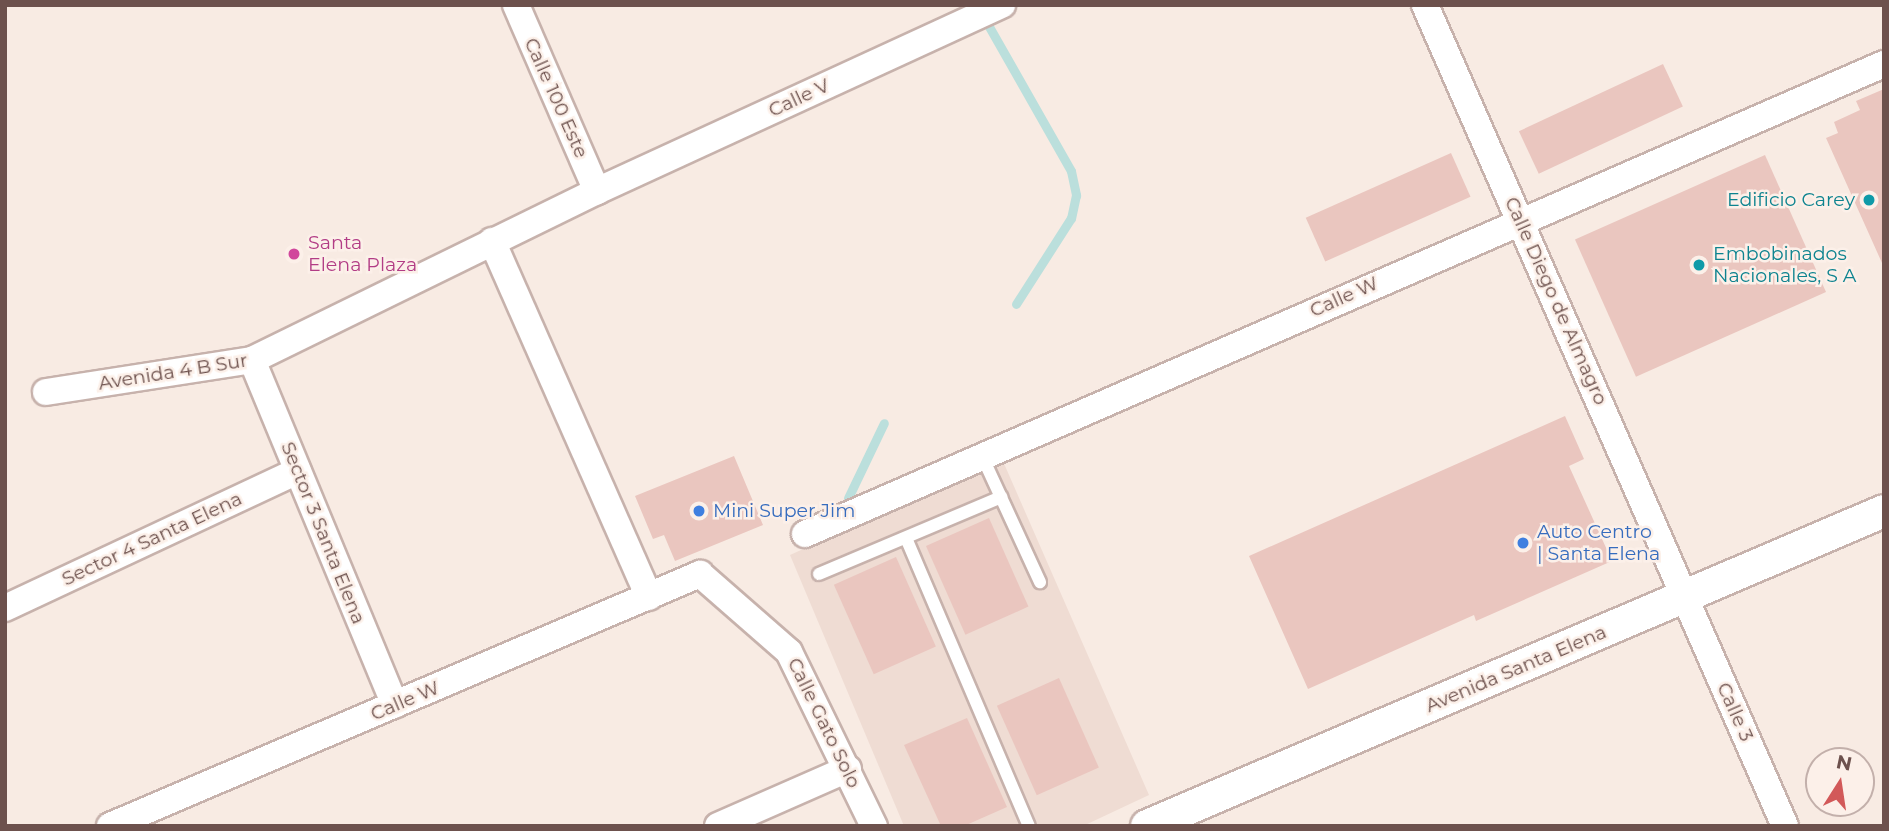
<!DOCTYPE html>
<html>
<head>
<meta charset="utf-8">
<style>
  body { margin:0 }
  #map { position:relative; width:1889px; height:831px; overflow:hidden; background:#f8ebe3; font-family:Montserrat,sans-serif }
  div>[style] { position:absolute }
  .residential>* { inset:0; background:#efdcd3 }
  .stream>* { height:9px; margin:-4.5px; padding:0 4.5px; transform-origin:4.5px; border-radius:4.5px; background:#bbdfdc }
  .building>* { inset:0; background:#eac6bf; transform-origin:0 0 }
  .roads { filter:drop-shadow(2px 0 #c7b2ac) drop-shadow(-2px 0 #c7b2ac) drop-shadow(0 2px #c7b2ac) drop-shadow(0 -2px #c7b2ac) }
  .service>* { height:12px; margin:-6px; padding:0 6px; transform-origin:6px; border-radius:6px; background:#fff }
  .minor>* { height:26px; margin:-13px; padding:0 13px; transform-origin:13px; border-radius:13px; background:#fff }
  .tertiary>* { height:32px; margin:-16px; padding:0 16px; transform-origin:16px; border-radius:16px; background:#fff }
  .dots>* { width:19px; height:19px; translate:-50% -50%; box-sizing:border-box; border:4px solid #fcf0e9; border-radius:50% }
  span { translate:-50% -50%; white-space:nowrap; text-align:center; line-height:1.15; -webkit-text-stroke:5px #fcf0e9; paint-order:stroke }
  .street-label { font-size:19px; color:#6d514d }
  .culture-label { font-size:19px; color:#0d838f }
  .right { translate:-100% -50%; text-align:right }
  .left { translate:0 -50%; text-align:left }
  .hotel-label { font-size:19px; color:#b23c85 }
  .shop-label { font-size:19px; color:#366cbe }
  .frame { position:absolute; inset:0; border:7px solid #6d514d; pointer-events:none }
  .north { position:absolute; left:1805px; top:747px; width:70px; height:70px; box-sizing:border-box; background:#fcf0e9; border:2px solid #c3b0ab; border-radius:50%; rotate:12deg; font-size:19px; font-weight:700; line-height:28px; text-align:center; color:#6d514d }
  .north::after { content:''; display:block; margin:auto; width:24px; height:32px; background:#d25959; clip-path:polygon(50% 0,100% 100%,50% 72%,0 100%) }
</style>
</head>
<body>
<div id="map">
  <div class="residential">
    <i style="clip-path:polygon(1002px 459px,1149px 795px,1083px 826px,904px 826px,790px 555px)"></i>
  </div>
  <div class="stream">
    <i style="left:983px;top:16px;width:178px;rotate:60.4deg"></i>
    <i style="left:1071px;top:171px;width:25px;rotate:78deg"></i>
    <i style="left:1076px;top:195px;width:24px;rotate:102deg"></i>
    <i style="left:1071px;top:218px;width:102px;rotate:122.6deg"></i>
    <i style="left:848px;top:498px;width:83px;rotate:-64.4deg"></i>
  </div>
  <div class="building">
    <i style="left:1663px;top:64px;width:47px;height:159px;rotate:65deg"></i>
    <i style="clip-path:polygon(1884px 89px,1884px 262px,1882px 263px,1826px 138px,1838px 133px,1834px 122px,1860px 110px,1856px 101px)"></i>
    <i style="left:1451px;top:153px;width:48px;height:159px;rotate:66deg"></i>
    <i style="left:1765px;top:155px;width:150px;height:208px;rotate:66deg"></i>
    <i style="clip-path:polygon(1565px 416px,1584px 459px,1569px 466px,1612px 561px,1476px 621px,1474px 615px,1308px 689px,1249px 556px)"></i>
    <i style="clip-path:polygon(734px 456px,763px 525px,675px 561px,664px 535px,653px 539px,635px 496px)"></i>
    <i style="left:989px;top:518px;width:97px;height:69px;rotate:66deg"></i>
    <i style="left:896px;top:557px;width:98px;height:68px;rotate:66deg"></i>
    <i style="left:1059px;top:678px;width:98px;height:68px;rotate:66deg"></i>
    <i style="clip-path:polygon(967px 718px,1007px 807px,964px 826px,941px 826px,904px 745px)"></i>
  </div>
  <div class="roads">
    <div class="service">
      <i style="left:982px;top:456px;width:139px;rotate:65.3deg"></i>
      <i style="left:906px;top:538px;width:313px;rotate:66.9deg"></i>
      <i style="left:819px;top:574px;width:198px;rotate:-22.9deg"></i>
    </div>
    <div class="minor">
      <i style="left:516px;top:5px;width:203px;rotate:66.5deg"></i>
      <i style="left:1425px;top:5px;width:896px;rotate:66.32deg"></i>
      <i style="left:492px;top:241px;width:389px;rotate:66.2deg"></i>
      <i style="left:252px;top:360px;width:373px;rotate:67.5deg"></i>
      <i style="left:46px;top:392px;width:208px;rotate:-8.8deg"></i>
      <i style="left:252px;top:360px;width:384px;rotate:-26.1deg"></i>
      <i style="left:597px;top:191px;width:446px;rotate:-24.7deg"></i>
      <i style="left:805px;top:534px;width:1177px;rotate:-23.54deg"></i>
      <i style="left:5px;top:608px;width:323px;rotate:-25.1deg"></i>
      <i style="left:110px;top:826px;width:642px;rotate:-23.13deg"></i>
      <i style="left:700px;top:574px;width:118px;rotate:41.2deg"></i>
      <i style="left:789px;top:652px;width:194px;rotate:64deg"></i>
      <i style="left:718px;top:826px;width:142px;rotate:-23.7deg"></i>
    </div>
    <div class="tertiary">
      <i style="left:1147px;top:826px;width:801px;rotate:-23.14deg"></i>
    </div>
  </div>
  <div class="dots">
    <i style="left:1869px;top:200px;background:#0f9aa8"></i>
    <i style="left:294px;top:254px;background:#d1479c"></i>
    <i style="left:1699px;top:265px;background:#0f9aa8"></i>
    <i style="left:699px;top:511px;background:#3f7fe0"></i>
    <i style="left:1523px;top:543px;background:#3f7fe0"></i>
  </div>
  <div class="street-label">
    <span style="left:556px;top:98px;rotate:66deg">Calle 100 Este</span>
    <span style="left:799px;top:98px;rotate:-25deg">Calle V</span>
    <span style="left:1344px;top:297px;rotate:-24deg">Calle W</span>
    <span style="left:1556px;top:301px;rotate:66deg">Calle Diego de Almagro</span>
    <span style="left:173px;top:372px;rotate:-9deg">Avenida 4 B Sur</span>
    <span style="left:323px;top:533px;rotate:68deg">Sector 3 Santa Elena</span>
    <span style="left:152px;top:539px;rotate:-25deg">Sector 4 Santa Elena</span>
    <span style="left:1516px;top:669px;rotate:-23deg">Avenida Santa Elena</span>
    <span style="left:405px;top:701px;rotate:-23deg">Calle W</span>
    <span style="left:1735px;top:712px;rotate:66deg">Calle 3</span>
    <span style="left:824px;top:723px;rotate:64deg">Calle Gato Solo</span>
  </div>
  <div class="culture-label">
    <span class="right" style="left:1855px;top:200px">Edificio Carey</span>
    <span class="left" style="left:1713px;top:265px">Embobinados<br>Nacionales, S A</span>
  </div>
  <div class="hotel-label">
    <span class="left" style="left:308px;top:254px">Santa<br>Elena Plaza</span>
  </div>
  <div class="shop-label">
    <span class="left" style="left:713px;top:511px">Mini Super Jim</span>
    <span class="left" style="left:1537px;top:543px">Auto Centro<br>| Santa Elena</span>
  </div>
  <div class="frame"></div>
  <div class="north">N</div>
</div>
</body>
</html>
